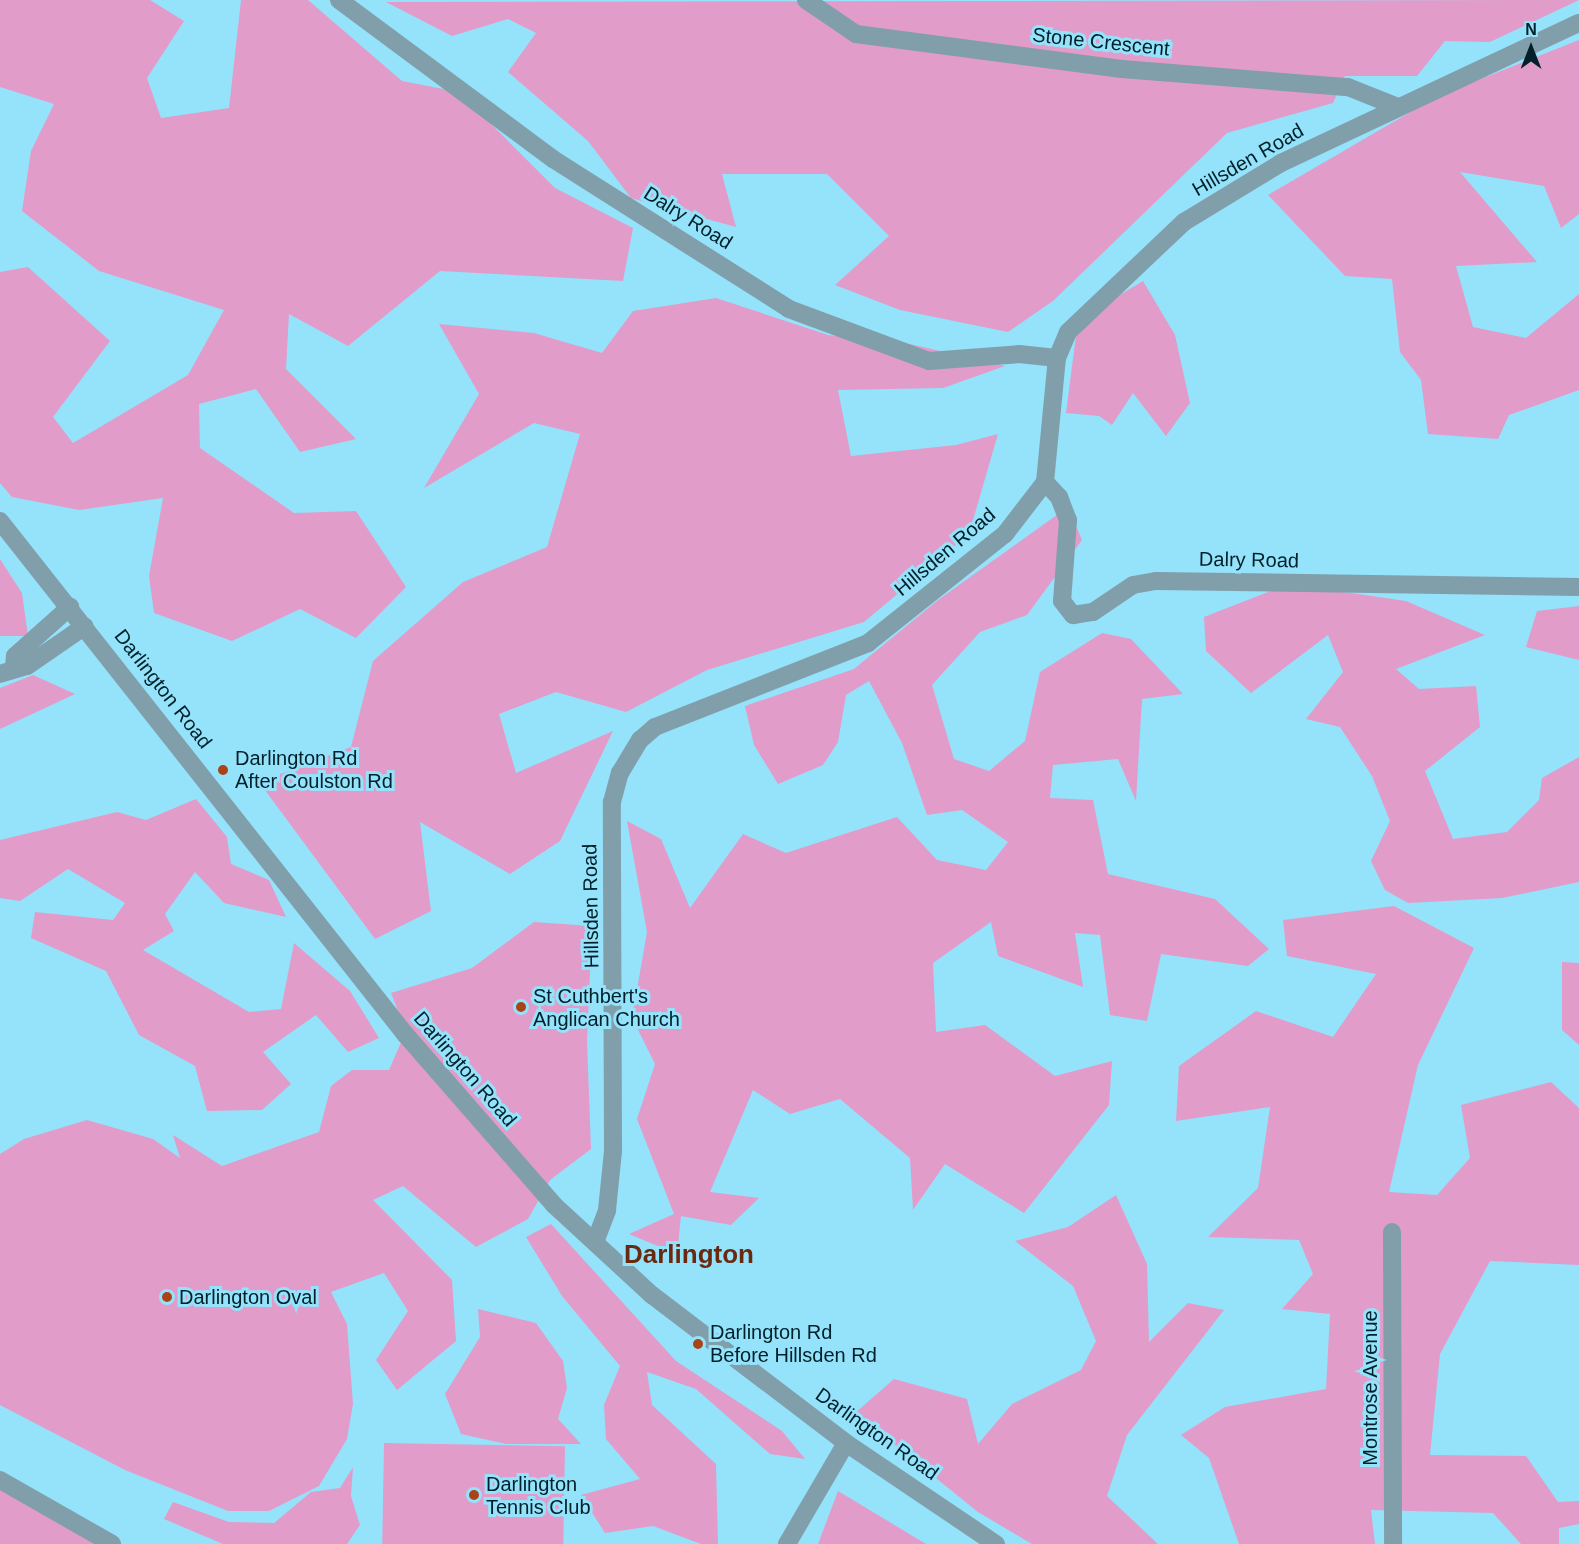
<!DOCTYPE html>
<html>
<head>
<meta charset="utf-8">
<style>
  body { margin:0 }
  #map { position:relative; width:1579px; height:1544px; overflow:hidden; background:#95e2fb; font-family:Helvetica,sans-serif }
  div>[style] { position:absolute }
  .green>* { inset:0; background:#e29cca; transform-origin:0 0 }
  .minor>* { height:18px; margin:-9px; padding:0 9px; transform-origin:9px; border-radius:9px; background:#819faa }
  .tertiary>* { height:18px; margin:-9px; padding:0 9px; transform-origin:9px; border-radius:9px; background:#819faa }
  .dots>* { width:16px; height:16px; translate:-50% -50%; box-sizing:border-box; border:3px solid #95e2fb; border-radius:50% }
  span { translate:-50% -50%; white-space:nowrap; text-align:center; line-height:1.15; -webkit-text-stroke:6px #95e2fb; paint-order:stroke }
  .street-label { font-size:20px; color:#01212a }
  .poi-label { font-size:20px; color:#01212a }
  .left { translate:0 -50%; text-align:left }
  .district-label { font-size:26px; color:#6a290f; font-weight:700 }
  .north { position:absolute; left:1501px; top:18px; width:60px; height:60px; -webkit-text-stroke:4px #95e2fb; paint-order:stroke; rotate:0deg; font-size:16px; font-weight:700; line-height:24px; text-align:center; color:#01212a }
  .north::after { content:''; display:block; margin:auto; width:21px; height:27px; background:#01212a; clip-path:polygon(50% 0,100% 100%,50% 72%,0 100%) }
</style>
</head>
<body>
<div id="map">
  <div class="green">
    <i style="clip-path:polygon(0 0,150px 0,184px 21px,147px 78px,161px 118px,229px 108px,241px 0,308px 0,402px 81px,459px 92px,555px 188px,633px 228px,623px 281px,440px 271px,348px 346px,289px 314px,286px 369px,356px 439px,300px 452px,256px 389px,199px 404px,200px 448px,294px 513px,356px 511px,406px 587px,356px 638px,300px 609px,232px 641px,154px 613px,149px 576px,163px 498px,79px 510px,12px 497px,0 483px,0 272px,28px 267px,110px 341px,53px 417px,73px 443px,188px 375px,224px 310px,99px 271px,22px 211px,31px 151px,54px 104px,0 87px)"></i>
    <i style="clip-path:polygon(1579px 0,1490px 42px,1445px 41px,1417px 76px,1345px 76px,1333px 103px,1227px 133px,1053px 301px,1008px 332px,900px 310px,835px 285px,889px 236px,827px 174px,722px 174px,736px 227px,631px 198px,588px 141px,508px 72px,536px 33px,508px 19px,452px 36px,386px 2px)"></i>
    <i style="clip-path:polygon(1579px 40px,1579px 214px,1561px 228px,1544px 186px,1460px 172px,1537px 262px,1456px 266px,1473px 327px,1526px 338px,1579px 294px,1579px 390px,1509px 415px,1498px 439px,1428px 434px,1421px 380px,1400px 352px,1392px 279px,1345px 276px,1268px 195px,1438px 96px)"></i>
    <i style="clip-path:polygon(1143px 281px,1175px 335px,1190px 403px,1166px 436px,1133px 393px,1112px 425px,1099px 416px,1066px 413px,1078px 320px)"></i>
    <i style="clip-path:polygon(716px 298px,828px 335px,910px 344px,1005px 366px,943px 388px,838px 390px,851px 456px,956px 445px,998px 434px,969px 534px,864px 622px,707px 670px,626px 712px,556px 692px,499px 714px,516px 773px,613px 731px,560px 841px,510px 874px,420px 822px,431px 911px,375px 939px,259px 782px,351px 747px,373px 661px,463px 582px,547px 547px,580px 434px,534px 423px,424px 488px,479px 394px,439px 324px,534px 333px,602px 353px,633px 311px)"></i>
    <i style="clip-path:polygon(1068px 507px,1082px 540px,1027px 615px,980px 632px,932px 685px,954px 759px,989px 771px,1025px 741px,1040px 672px,1102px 633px,1131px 639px,1183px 694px,1142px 699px,1136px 801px,1118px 759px,1053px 765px,1050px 798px,1093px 800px,1108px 874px,1215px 899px,1269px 949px,1248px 966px,1161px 954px,1147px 1021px,1110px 1015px,1100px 935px,1075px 933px,1083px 987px,998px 956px,991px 922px,933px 963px,936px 1032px,985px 1025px,1055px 1076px,1112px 1061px,1109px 1105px,1024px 1213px,945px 1164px,913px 1210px,910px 1158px,840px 1099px,790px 1114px,753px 1090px,710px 1192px,759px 1198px,731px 1225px,681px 1216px,677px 1254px,629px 1234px,674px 1214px,637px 1119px,655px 1064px,632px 1018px,647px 932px,627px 821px,661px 839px,690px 908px,743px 834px,786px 853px,897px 817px,937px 860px,986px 870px,1008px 842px,962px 810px,927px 815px,902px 743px,869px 681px,846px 695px,838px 742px,823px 765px,778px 784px,754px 745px,745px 706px,854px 669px,938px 600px)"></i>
    <i style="clip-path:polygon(0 559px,22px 593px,28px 636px,0 636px)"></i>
    <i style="clip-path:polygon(1289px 584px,1406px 601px,1485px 635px,1396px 669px,1419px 689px,1476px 686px,1480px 727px,1425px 771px,1453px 839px,1507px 832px,1539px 800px,1542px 778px,1579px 757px,1579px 882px,1502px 898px,1408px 903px,1385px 890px,1371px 861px,1390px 821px,1372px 776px,1340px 727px,1306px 719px,1343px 672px,1328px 635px,1251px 693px,1206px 651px,1204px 617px)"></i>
    <i style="clip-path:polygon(1579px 606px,1579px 660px,1526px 647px,1537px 611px)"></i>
    <i style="clip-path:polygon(33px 675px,75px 694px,0 729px,0 688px)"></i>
    <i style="clip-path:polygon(196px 799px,227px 837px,231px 864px,269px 880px,286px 917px,224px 903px,195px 872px,165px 914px,174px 931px,143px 950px,249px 1012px,281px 1009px,294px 943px,350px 991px,379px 1038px,348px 1052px,316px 1015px,263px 1052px,291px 1084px,262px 1110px,207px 1111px,195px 1066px,139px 1035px,106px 971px,31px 938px,35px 912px,113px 920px,125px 903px,68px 869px,20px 901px,0 898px,0 840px,117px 812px,146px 820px)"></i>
    <i style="clip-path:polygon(1394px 906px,1474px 948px,1418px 1065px,1389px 1192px,1437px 1195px,1470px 1158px,1461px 1105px,1551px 1082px,1579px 1108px,1579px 1265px,1490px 1261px,1440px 1354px,1430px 1455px,1526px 1456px,1558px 1502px,1579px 1501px,1579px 1524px,1559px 1528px,1559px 1544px,1521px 1544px,1493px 1513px,1371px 1510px,1375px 1544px,1239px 1544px,1209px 1458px,1181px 1435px,1225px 1407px,1326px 1389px,1330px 1314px,1282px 1309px,1313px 1274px,1299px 1240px,1208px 1237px,1258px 1188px,1270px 1107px,1176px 1121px,1179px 1066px,1256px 1011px,1333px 1037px,1376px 974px,1287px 956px,1283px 920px)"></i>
    <i style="clip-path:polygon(534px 922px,592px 926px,587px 1042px,591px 1149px,550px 1180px,528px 1219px,476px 1247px,403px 1186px,373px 1200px,452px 1280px,456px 1341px,397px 1390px,376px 1360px,408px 1311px,384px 1273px,331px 1292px,347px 1324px,353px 1404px,347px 1439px,319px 1486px,269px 1511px,228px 1511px,125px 1470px,0 1405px,0 1154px,24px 1139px,87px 1120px,153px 1139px,180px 1158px,173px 1135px,222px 1166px,319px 1132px,331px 1086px,352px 1070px,389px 1070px,406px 1031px,391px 993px,472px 968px)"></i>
    <i style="clip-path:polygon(1562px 962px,1579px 963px,1579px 1045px,1562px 1030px)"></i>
    <i style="clip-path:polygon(1116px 1195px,1147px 1264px,1149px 1342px,1188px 1303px,1224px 1310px,1127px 1435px,1107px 1496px,1158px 1544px,1032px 1544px,978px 1512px,855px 1413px,894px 1379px,967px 1399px,978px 1444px,1012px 1404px,1081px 1370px,1096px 1341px,1073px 1286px,1015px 1241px,1068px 1227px)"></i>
    <i style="clip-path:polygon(551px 1224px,676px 1361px,782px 1431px,805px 1459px,770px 1454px,696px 1389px,647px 1372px,652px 1405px,716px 1464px,718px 1544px,701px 1544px,653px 1526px,605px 1533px,581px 1495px,640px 1479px,606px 1439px,604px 1405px,620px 1366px,562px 1296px,526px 1237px)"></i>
    <i style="clip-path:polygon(478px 1309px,536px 1323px,563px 1361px,567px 1388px,558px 1419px,581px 1444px,506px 1444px,461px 1434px,445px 1394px,480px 1337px)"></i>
    <i style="left:384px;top:1443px;width:181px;height:101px;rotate:1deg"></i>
    <i style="clip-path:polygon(353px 1467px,351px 1496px,360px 1525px,347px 1544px,223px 1544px,164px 1519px,173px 1502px,229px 1522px,274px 1523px,311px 1492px,340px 1488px)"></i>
    <i style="clip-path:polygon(0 1473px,101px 1544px,0 1544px)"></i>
    <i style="clip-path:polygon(838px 1491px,926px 1544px,818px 1544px)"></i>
  </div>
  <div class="minor">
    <i style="left:339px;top:0;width:267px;rotate:36.6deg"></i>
    <i style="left:553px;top:159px;width:280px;rotate:32.4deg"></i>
    <i style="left:789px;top:309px;width:149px;rotate:20.4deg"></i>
    <i style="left:929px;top:361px;width:90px;rotate:-4.4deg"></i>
    <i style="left:1019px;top:354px;width:38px;rotate:6deg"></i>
    <i style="left:806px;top:0;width:60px;rotate:34.2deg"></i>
    <i style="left:856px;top:34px;width:268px;rotate:7.5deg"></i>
    <i style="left:1122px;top:69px;width:227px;rotate:4.6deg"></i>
    <i style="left:1348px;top:87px;width:54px;rotate:21.8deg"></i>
    <i style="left:1045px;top:482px;width:21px;rotate:47deg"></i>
    <i style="left:1059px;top:497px;width:25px;rotate:69deg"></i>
    <i style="left:1068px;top:520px;width:81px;rotate:94.2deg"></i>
    <i style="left:1062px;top:601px;width:18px;rotate:52deg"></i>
    <i style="left:1073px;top:615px;width:20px;rotate:-9deg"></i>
    <i style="left:1093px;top:612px;width:48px;rotate:-34deg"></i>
    <i style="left:1133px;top:585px;width:23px;rotate:-10deg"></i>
    <i style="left:1156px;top:581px;width:423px;rotate:0.8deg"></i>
    <i style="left:1392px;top:1232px;width:312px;rotate:89.8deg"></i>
    <i style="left:595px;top:1242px;width:34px;rotate:-69deg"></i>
    <i style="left:607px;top:1210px;width:59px;rotate:-84.2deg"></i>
    <i style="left:613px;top:1151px;width:349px;rotate:-90.2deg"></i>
    <i style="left:612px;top:802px;width:30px;rotate:-75deg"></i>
    <i style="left:620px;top:773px;width:39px;rotate:-59deg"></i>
    <i style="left:640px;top:740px;width:20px;rotate:-41deg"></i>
    <i style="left:655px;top:727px;width:229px;rotate:-21.5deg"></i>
    <i style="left:868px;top:643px;width:175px;rotate:-38.5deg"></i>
    <i style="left:1005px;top:534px;width:66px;rotate:-52.4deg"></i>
    <i style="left:1045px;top:482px;width:125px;rotate:-84.5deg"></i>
    <i style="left:1057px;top:358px;width:28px;rotate:-67deg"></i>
    <i style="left:1068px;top:332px;width:160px;rotate:-43.5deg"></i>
    <i style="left:1184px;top:222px;width:114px;rotate:-31.3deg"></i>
    <i style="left:1281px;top:163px;width:329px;rotate:-25.2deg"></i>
    <i style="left:0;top:1480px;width:129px;rotate:29.7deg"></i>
    <i style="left:787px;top:1544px;width:117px;rotate:-59.7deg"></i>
  </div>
  <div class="tertiary">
    <i style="left:0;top:521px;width:654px;rotate:51.71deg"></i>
    <i style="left:405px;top:1034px;width:227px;rotate:48.9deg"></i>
    <i style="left:554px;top:1205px;width:133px;rotate:42.6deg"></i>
    <i style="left:652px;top:1295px;width:244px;rotate:37.3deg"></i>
    <i style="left:846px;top:1443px;width:181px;rotate:34deg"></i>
    <i style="left:14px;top:669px;width:13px;rotate:-86deg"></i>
    <i style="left:15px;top:656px;width:74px;rotate:-41.7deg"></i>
    <i style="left:0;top:674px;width:28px;rotate:-17deg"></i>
    <i style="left:27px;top:666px;width:70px;rotate:-34.6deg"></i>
  </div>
  <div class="dots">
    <i style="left:223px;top:770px;background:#a94318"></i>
    <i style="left:521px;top:1007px;background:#a94318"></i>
    <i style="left:167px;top:1297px;background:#a94318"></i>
    <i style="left:698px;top:1344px;background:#a94318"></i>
    <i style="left:474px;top:1495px;background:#a94318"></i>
  </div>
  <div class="street-label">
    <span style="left:1101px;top:42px;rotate:6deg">Stone Crescent</span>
    <span style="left:1248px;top:160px;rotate:-30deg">Hillsden Road</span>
    <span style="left:688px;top:218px;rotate:32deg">Dalry Road</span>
    <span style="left:945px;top:552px;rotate:-40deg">Hillsden Road</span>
    <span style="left:1249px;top:560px;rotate:1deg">Dalry Road</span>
    <span style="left:163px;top:689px;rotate:52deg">Darlington Road</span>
    <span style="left:591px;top:906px;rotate:-91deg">Hillsden Road</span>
    <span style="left:465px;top:1069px;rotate:49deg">Darlington Road</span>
    <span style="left:1370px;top:1388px;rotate:-90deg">Montrose Avenue</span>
    <span style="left:877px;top:1434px;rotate:35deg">Darlington Road</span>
  </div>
  <div class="poi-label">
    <span class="left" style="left:235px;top:770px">Darlington Rd<br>After Coulston Rd</span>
    <span class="left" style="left:533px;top:1008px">St Cuthbert's<br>Anglican Church</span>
    <span class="left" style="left:179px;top:1297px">Darlington Oval</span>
    <span class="left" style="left:710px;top:1344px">Darlington Rd<br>Before Hillsden Rd</span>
    <span class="left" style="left:486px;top:1496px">Darlington<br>Tennis Club</span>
  </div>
  <div class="district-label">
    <span style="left:689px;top:1255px">Darlington</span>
  </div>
  <div class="north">N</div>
</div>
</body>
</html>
